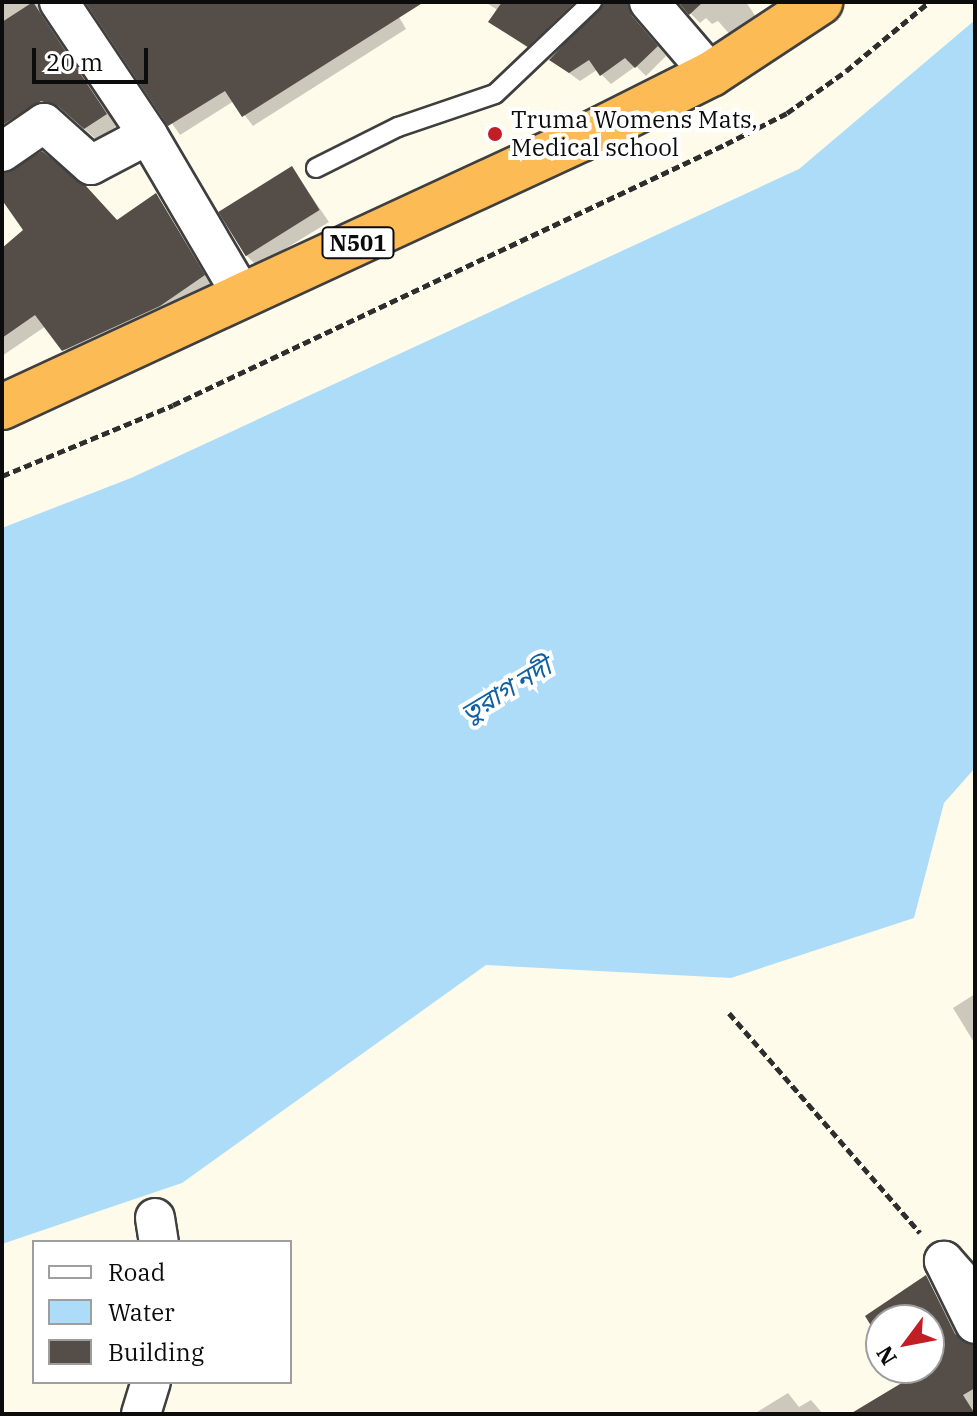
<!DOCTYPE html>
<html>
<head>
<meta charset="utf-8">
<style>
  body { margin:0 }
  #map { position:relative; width:977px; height:1416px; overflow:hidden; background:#fffbeb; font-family:"IBM Plex Serif","Noto Sans Bengali",serif }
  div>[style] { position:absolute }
  .water>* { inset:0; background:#addcf9 }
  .shadow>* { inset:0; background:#0003 }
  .building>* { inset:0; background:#554d48; transform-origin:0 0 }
  .path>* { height:5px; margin-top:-2.5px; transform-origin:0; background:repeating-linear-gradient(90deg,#2e2e2e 0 8px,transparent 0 12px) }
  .roads { filter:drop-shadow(2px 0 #3f3f3f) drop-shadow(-2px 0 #3f3f3f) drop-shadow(0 2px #3f3f3f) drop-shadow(0 -2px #3f3f3f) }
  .service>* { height:18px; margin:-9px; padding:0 9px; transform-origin:9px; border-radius:9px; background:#fff }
  .minor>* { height:38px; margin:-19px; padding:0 19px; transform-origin:19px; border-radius:19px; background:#fff }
  .trunk>* { height:44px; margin:-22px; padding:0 22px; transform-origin:22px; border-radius:22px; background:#fcbb54 }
  .dots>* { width:22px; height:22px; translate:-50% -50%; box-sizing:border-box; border:4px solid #fff; border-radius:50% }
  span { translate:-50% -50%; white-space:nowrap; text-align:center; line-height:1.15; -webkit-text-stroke:8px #fff; paint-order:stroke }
  .shield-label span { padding:2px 6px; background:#fff; border:2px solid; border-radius:6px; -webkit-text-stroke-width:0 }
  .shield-label { font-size:22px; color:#0c0c0c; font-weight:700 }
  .poi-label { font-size:24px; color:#0c0c0c }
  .left { translate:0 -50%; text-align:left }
  .water-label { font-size:26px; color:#1061a2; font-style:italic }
  .frame { position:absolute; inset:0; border:4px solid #0c0c0c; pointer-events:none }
  .legend { position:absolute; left:32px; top:1240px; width:260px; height:144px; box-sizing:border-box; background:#fff; border:2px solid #9e9e9e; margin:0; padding:10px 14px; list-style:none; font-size:24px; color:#0c0c0c }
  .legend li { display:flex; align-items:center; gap:16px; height:40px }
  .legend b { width:40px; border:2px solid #9e9e9e }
  .north { position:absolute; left:865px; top:1304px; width:80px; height:80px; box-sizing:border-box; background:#fff; border:2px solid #9e9e9e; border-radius:50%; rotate:238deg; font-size:22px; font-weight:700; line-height:32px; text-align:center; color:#0c0c0c }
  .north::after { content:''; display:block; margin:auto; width:28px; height:36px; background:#c11e25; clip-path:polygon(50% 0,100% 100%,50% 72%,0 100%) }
  .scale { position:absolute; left:32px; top:48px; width:116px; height:36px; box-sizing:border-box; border:4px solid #0c0c0c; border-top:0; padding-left:10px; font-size:24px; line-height:28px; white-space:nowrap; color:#0c0c0c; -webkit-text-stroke:6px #fff; paint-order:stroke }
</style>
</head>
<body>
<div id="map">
  <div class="water">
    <i style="clip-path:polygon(975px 20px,975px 768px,944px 803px,914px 918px,731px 978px,486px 965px,182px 1183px,2px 1244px,2px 528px,131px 478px,799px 169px)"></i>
  </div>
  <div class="shadow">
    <i style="clip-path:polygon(2px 2px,54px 2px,47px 15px,51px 27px,117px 126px,96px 139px,71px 117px,52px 112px,2px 144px)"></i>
    <i style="clip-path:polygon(88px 2px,390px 2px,406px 29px,253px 126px,234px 101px,180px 135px)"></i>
    <i style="clip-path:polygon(485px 2px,595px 2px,538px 55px,491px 22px,499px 11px)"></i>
    <i style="clip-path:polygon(605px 2px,642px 2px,636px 18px,666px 56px,646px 76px,636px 66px,611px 84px,597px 70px,580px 81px,551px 60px)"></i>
    <i style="clip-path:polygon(679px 2px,746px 2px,758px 20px,733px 38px,718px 21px,712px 24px,706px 18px,700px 23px)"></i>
    <i style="clip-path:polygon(292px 168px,329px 222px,257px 266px,247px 256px)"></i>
    <i style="clip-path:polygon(2px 176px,117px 222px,156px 196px,214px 287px,75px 361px,46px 326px,2px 356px,2px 253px,25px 231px,2px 196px)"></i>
    <i style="clip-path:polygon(975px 994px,975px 1044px,953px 1008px)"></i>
    <i style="clip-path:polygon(926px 1277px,961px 1340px,975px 1347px,975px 1414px,854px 1414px,907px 1382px,899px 1368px,929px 1368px,929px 1320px,881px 1320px,881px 1338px,868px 1317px)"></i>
    <i style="clip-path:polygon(788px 1393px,799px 1407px,811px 1400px,823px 1414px,754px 1414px)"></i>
  </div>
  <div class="building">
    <i style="clip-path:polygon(33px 2px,107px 114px,84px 129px,58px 106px,41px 101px,2px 125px,2px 22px)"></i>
    <i style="clip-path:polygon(85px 2px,424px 2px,242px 117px,225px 91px,168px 126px)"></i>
    <i style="clip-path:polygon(502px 2px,575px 2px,528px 47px,488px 22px)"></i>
    <i style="clip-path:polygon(604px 2px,628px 2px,632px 16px,658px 46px,635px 68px,625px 58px,600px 76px,589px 60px,569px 73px,549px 60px)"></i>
    <i style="clip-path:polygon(678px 2px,703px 2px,689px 15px)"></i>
    <i style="clip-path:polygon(42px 151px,86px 186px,117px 220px,156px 193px,205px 275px,160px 306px,62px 351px,35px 315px,2px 338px,2px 248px,23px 230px,2px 200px,2px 174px)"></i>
    <i style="left:292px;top:166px;width:52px;height:87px;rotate:58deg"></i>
    <i style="clip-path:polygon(926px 1275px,955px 1334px,975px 1346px,975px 1388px,963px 1395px,975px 1414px,850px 1414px,905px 1381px,897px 1368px,929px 1368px,929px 1320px,881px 1320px,881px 1342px,865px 1316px)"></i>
  </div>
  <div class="path">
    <i style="left:2px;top:476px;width:185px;rotate:-22.5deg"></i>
    <i style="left:173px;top:405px;width:611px;rotate:-25.27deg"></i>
    <i style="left:726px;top:144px;width:68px;rotate:-26.9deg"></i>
    <i style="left:787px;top:113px;width:72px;rotate:-35.4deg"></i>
    <i style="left:846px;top:71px;width:108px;rotate:-39.7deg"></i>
    <i style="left:729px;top:1013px;width:291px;rotate:49deg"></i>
  </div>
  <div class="roads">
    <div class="service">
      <i style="left:316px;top:168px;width:92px;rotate:-26.6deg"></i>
      <i style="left:398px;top:127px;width:102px;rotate:-18.8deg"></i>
      <i style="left:495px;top:94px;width:134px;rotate:-43.5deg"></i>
    </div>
    <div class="minor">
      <i style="left:59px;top:2px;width:160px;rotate:56.2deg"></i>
      <i style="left:148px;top:135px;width:188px;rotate:59.6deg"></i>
      <i style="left:649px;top:2px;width:95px;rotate:49.3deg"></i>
      <i style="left:2px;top:152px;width:51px;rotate:-34.6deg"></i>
      <i style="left:44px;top:123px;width:63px;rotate:41.8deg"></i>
      <i style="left:91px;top:165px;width:64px;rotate:-27.8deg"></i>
      <i style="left:155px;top:1218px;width:24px;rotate:81deg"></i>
      <i style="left:975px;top:1296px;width:47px;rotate:-131.5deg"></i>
      <i style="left:944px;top:1261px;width:70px;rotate:63.8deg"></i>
      <i style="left:141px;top:1414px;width:34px;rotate:-73deg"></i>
    </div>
    <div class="trunk">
      <i style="left:2px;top:407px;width:638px;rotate:-24.84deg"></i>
      <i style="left:581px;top:139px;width:145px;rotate:-26.6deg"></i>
      <i style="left:711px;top:74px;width:131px;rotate:-33.4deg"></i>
    </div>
  </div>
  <div class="dots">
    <i style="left:495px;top:134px;background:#c11e25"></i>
  </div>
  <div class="shield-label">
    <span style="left:358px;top:243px">N501</span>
  </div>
  <div class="poi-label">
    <span class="left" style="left:511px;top:134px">Truma Womens Mats,<br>Medical school</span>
  </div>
  <div class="water-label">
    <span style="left:506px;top:690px;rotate:-31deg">তুরাগ নদী</span>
  </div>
  <div class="frame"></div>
  <ul class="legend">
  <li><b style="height:10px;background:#fff"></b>Road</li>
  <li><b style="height:22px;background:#addcf9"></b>Water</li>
  <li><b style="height:22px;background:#554d48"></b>Building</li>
  </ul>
  <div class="north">N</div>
  <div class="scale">20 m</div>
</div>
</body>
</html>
